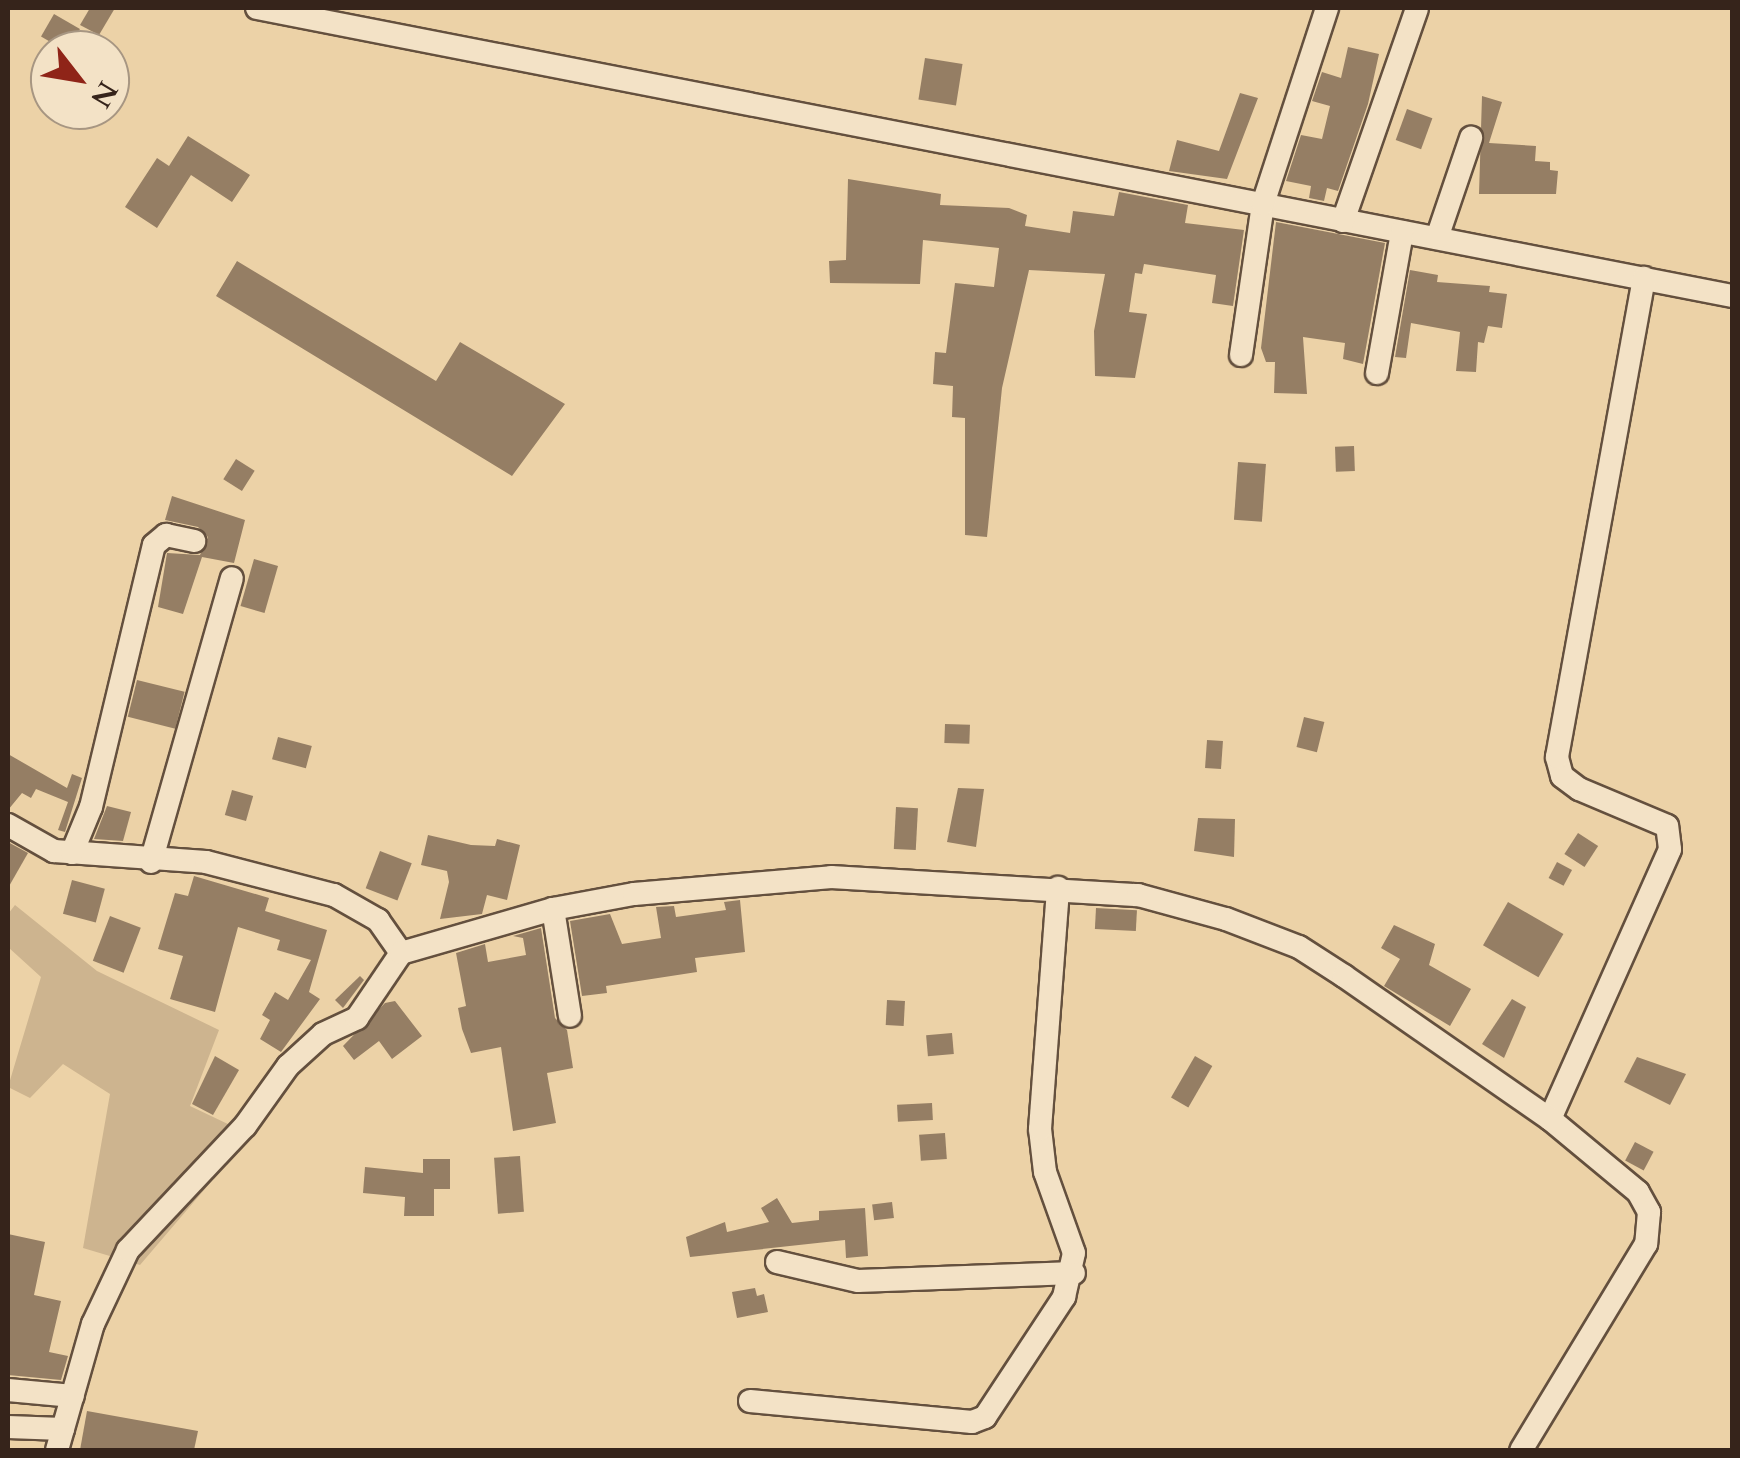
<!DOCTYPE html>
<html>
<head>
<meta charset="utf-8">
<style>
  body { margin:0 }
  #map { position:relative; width:1740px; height:1458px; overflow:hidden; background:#ecd2a7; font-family:Cardo,serif }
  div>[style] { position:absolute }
  .green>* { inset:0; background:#cdb48f }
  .building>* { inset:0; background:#957e64; transform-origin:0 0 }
  .roads { filter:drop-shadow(2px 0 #64503e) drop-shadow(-2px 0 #64503e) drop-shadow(0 2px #64503e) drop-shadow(0 -2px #64503e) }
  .minor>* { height:22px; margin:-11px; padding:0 11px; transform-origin:11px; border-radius:11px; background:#f3e2c6 }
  span { translate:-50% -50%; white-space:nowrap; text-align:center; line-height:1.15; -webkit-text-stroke:8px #f3e2c6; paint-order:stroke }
  .frame { position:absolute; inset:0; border:10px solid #36241b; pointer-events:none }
  .north { position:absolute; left:30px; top:30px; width:100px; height:100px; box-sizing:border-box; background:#f3e2c6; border:2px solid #a79682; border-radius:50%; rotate:121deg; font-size:28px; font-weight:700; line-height:40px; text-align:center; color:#36241b }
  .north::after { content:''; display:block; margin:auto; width:35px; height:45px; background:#8f2418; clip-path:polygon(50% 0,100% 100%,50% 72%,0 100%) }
</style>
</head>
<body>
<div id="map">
  <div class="green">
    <i style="clip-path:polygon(15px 905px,97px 971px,219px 1030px,190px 1106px,251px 1135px,140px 1265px,83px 1248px,110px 1094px,63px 1064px,30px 1098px,8px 1087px,41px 977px,8px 947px,8px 914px)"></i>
  </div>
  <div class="building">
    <i style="clip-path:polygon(90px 8px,115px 8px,99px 35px,80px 25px)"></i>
    <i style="left:54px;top:14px;width:30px;height:26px;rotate:30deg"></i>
    <i style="clip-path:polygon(1348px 47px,1379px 54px,1368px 104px,1338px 191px,1327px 188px,1324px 201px,1309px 198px,1311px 186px,1286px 181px,1301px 135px,1322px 139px,1330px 106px,1312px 101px,1322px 72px,1341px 78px)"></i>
    <i style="left:925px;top:58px;width:38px;height:42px;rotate:9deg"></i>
    <i style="clip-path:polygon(1240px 93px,1258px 98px,1227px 179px,1169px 171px,1177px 140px,1219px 151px)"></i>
    <i style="clip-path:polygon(1482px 96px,1502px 102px,1489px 143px,1536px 146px,1535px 161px,1550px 162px,1550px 170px,1558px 171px,1556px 194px,1479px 194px)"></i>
    <i style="left:1407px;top:109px;width:27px;height:33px;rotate:20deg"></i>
    <i style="clip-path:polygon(188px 136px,250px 175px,232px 202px,191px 175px,157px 228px,125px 207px,157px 158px,169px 166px)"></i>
    <i style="clip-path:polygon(848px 179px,941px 194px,940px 205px,1009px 208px,1027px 215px,1025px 226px,1070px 233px,1073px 211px,1114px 216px,1119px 192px,1188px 205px,1185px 223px,1244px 230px,1233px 306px,1212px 303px,1216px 275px,1144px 264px,1142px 274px,1135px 273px,1129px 312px,1147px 314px,1135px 378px,1095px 376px,1094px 331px,1105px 274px,1029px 270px,1002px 388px,987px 537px,965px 535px,965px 418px,952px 417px,953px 386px,933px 384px,935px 352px,946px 353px,955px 283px,994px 287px,999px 248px,923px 240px,920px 284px,830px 283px,829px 261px,846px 260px)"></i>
    <i style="clip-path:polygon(1276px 222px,1385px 243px,1363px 364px,1343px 359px,1345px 343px,1303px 337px,1307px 394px,1274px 393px,1275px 362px,1266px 362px,1261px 348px)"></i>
    <i style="clip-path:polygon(237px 261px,436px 381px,460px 342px,565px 404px,512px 476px,216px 296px)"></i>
    <i style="clip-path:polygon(1410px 270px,1438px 275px,1437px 282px,1490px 286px,1489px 292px,1507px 294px,1502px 328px,1488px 326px,1484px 343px,1478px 342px,1476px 372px,1456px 371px,1460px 332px,1411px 323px,1406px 358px,1395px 357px)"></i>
    <i style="left:1354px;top:446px;width:25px;height:19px;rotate:88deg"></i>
    <i style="left:236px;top:459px;width:22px;height:24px;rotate:32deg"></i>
    <i style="left:1238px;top:462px;width:28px;height:58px;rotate:4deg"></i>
    <i style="clip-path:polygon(172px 496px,245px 520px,234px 563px,202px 557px,183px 614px,158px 607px,167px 553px,200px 555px,208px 537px,198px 527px,165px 520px)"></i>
    <i style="left:254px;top:559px;width:25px;height:49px;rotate:16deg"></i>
    <i style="left:137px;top:680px;width:49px;height:38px;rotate:14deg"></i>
    <i style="left:1304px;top:717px;width:21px;height:31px;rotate:14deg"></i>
    <i style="left:945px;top:724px;width:25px;height:19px;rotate:2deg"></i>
    <i style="left:278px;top:737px;width:35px;height:23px;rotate:15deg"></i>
    <i style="left:1207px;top:740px;width:16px;height:28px;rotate:4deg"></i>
    <i style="clip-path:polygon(8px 754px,67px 788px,72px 774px,82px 778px,65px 832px,58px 830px,68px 802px,36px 789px,31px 798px,22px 793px,8px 810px)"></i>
    <i style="clip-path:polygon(958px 788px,984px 789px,976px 847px,947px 842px)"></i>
    <i style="left:232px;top:790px;width:22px;height:26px;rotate:16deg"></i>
    <i style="clip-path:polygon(107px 806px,131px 812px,123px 841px,94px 839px)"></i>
    <i style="left:896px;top:807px;width:22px;height:42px;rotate:3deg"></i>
    <i style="clip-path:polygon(1198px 818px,1235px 819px,1234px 857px,1194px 851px)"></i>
    <i style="left:1578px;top:833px;width:24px;height:25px;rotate:33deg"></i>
    <i style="clip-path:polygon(428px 835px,471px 845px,495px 846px,497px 839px,520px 845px,507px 900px,487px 895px,482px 914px,440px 919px,449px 882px,447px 871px,421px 865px)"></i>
    <i style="clip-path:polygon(8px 842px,28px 853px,8px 888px)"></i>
    <i style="left:380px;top:851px;width:34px;height:40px;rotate:21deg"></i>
    <i style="left:1557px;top:862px;width:17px;height:18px;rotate:28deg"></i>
    <i style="clip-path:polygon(194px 876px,269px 898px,265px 911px,327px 930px,309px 992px,320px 999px,281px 1052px,260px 1039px,270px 1020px,262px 1015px,275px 992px,288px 1000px,311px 960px,277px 950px,280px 940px,238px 927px,215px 1012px,170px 999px,183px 956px,158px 949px,175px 893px,188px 896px)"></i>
    <i style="left:72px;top:880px;width:34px;height:35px;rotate:15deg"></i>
    <i style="clip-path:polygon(740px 900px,745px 952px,695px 958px,697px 972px,606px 986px,607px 993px,582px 996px,570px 921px,610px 914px,622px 944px,661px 938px,656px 907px,674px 906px,676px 917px,726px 910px,724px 902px)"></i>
    <i style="left:1508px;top:902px;width:64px;height:50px;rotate:30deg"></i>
    <i style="left:1096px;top:908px;width:41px;height:21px;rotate:3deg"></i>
    <i style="left:110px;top:916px;width:33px;height:48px;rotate:21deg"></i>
    <i style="clip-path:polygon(1394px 925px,1435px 944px,1429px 965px,1471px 989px,1450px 1026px,1384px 986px,1400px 959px,1381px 948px)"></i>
    <i style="clip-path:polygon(541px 928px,555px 1018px,567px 1030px,573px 1068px,547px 1073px,556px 1123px,513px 1131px,501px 1047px,471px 1053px,462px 1029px,458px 1008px,466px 1006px,456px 953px,485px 944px,488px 962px,526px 955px,523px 938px,513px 936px)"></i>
    <i style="clip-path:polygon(360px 976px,364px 980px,343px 1008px,335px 1000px)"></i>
    <i style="clip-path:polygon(1512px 999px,1526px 1007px,1504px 1058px,1482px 1044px)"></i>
    <i style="left:887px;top:1000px;width:18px;height:25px;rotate:3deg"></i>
    <i style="clip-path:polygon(395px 1001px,422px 1036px,392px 1059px,379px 1041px,354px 1060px,343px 1046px,385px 1003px)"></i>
    <i style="left:952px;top:1033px;width:21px;height:26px;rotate:85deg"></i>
    <i style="clip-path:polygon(215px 1056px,239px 1070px,213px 1115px,192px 1104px)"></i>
    <i style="left:1195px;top:1056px;width:20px;height:48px;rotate:30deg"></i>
    <i style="clip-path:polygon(1637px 1057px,1686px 1074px,1670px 1105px,1624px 1082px)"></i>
    <i style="left:932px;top:1103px;width:17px;height:35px;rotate:87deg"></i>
    <i style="left:945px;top:1133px;width:26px;height:26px;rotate:86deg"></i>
    <i style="left:1635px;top:1142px;width:21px;height:21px;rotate:28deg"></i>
    <i style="left:520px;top:1156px;width:56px;height:26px;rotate:86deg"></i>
    <i style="clip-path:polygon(423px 1159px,450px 1159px,450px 1189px,434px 1189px,434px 1216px,404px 1216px,405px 1197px,363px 1193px,365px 1167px,423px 1173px)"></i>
    <i style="clip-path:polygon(777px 1198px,792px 1223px,819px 1220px,819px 1211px,865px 1208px,868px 1256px,846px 1258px,845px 1240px,690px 1257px,686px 1237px,725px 1222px,727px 1232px,769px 1222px,761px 1208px)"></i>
    <i style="left:892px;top:1202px;width:16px;height:20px;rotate:83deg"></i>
    <i style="clip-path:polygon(8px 1234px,45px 1242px,34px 1295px,61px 1301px,49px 1352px,68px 1356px,61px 1380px,8px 1375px)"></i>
    <i style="clip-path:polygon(755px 1288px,757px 1296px,764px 1294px,768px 1312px,737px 1318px,732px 1292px)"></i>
    <i style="clip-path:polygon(87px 1411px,198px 1431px,194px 1450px,80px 1450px)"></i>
  </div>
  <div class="roads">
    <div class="minor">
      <i style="left:257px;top:8px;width:1503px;rotate:11.05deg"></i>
      <i style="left:1343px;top:221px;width:225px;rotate:-70.8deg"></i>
      <i style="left:1437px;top:238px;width:106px;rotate:-71.2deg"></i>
      <i style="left:1241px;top:355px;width:153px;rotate:-81.7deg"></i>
      <i style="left:1263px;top:204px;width:206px;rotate:-71.9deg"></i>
      <i style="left:1377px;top:373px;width:143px;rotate:-79.9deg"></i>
      <i style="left:8px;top:825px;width:53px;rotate:29.5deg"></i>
      <i style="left:54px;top:851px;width:152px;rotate:4.1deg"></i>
      <i style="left:206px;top:862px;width:132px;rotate:14.5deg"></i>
      <i style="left:334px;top:895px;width:51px;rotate:29.6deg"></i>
      <i style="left:378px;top:920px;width:40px;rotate:55.1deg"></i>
      <i style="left:72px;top:853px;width:50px;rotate:-67.6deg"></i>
      <i style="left:91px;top:807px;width:269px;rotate:-76.5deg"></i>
      <i style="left:154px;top:545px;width:16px;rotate:-40deg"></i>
      <i style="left:166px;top:535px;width:29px;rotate:12deg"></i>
      <i style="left:151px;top:862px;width:295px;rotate:-74.1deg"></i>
      <i style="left:553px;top:909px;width:108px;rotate:81deg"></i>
      <i style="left:1550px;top:1119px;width:295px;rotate:-66deg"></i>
      <i style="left:1670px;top:849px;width:23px;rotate:-97deg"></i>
      <i style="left:1667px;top:826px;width:95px;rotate:-157.2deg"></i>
      <i style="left:1579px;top:789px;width:21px;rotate:-143deg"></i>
      <i style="left:1562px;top:776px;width:20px;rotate:-105deg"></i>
      <i style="left:1557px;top:757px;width:487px;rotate:-79.7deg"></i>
      <i style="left:777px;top:1262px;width:83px;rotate:13.2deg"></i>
      <i style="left:858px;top:1281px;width:216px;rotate:-2.1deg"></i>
      <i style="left:8px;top:1390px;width:65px;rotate:5.3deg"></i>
      <i style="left:750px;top:1401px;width:223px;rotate:5.4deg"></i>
      <i style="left:972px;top:1422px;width:14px;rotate:-21deg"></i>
      <i style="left:985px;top:1417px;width:144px;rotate:-56.6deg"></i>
      <i style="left:1064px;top:1297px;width:45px;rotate:-77.2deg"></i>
      <i style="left:1074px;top:1253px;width:86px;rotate:-109.7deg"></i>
      <i style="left:1045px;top:1172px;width:43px;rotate:-96.6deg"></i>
      <i style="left:1040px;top:1129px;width:242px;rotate:-85.7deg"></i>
      <i style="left:8px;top:1427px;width:55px;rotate:2.1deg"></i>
      <i style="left:57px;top:1450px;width:131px;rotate:-74.1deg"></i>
      <i style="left:93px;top:1324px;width:82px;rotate:-64.7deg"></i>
      <i style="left:128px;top:1250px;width:170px;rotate:-46.7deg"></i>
      <i style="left:245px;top:1126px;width:74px;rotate:-54.4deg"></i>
      <i style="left:288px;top:1066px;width:47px;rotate:-42.4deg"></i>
      <i style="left:323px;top:1034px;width:38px;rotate:-25deg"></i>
      <i style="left:357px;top:1018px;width:78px;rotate:-55.9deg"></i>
      <i style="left:401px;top:953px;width:158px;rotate:-16.1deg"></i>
      <i style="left:553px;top:909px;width:82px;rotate:-10.5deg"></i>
      <i style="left:634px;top:894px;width:198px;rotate:-4.9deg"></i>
      <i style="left:831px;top:877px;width:308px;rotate:3.4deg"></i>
      <i style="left:1138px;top:895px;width:91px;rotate:15.3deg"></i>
      <i style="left:1226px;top:919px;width:78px;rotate:21deg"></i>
      <i style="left:1299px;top:947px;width:54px;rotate:32.8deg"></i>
      <i style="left:1344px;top:976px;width:251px;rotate:34.8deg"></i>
      <i style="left:1550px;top:1119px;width:114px;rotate:39.7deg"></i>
      <i style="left:1638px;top:1192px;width:23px;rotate:61deg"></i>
      <i style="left:1649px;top:1212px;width:32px;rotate:95deg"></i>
      <i style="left:1646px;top:1244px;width:241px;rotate:121.2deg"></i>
    </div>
  </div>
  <div class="frame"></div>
  <div class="north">N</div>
</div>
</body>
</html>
